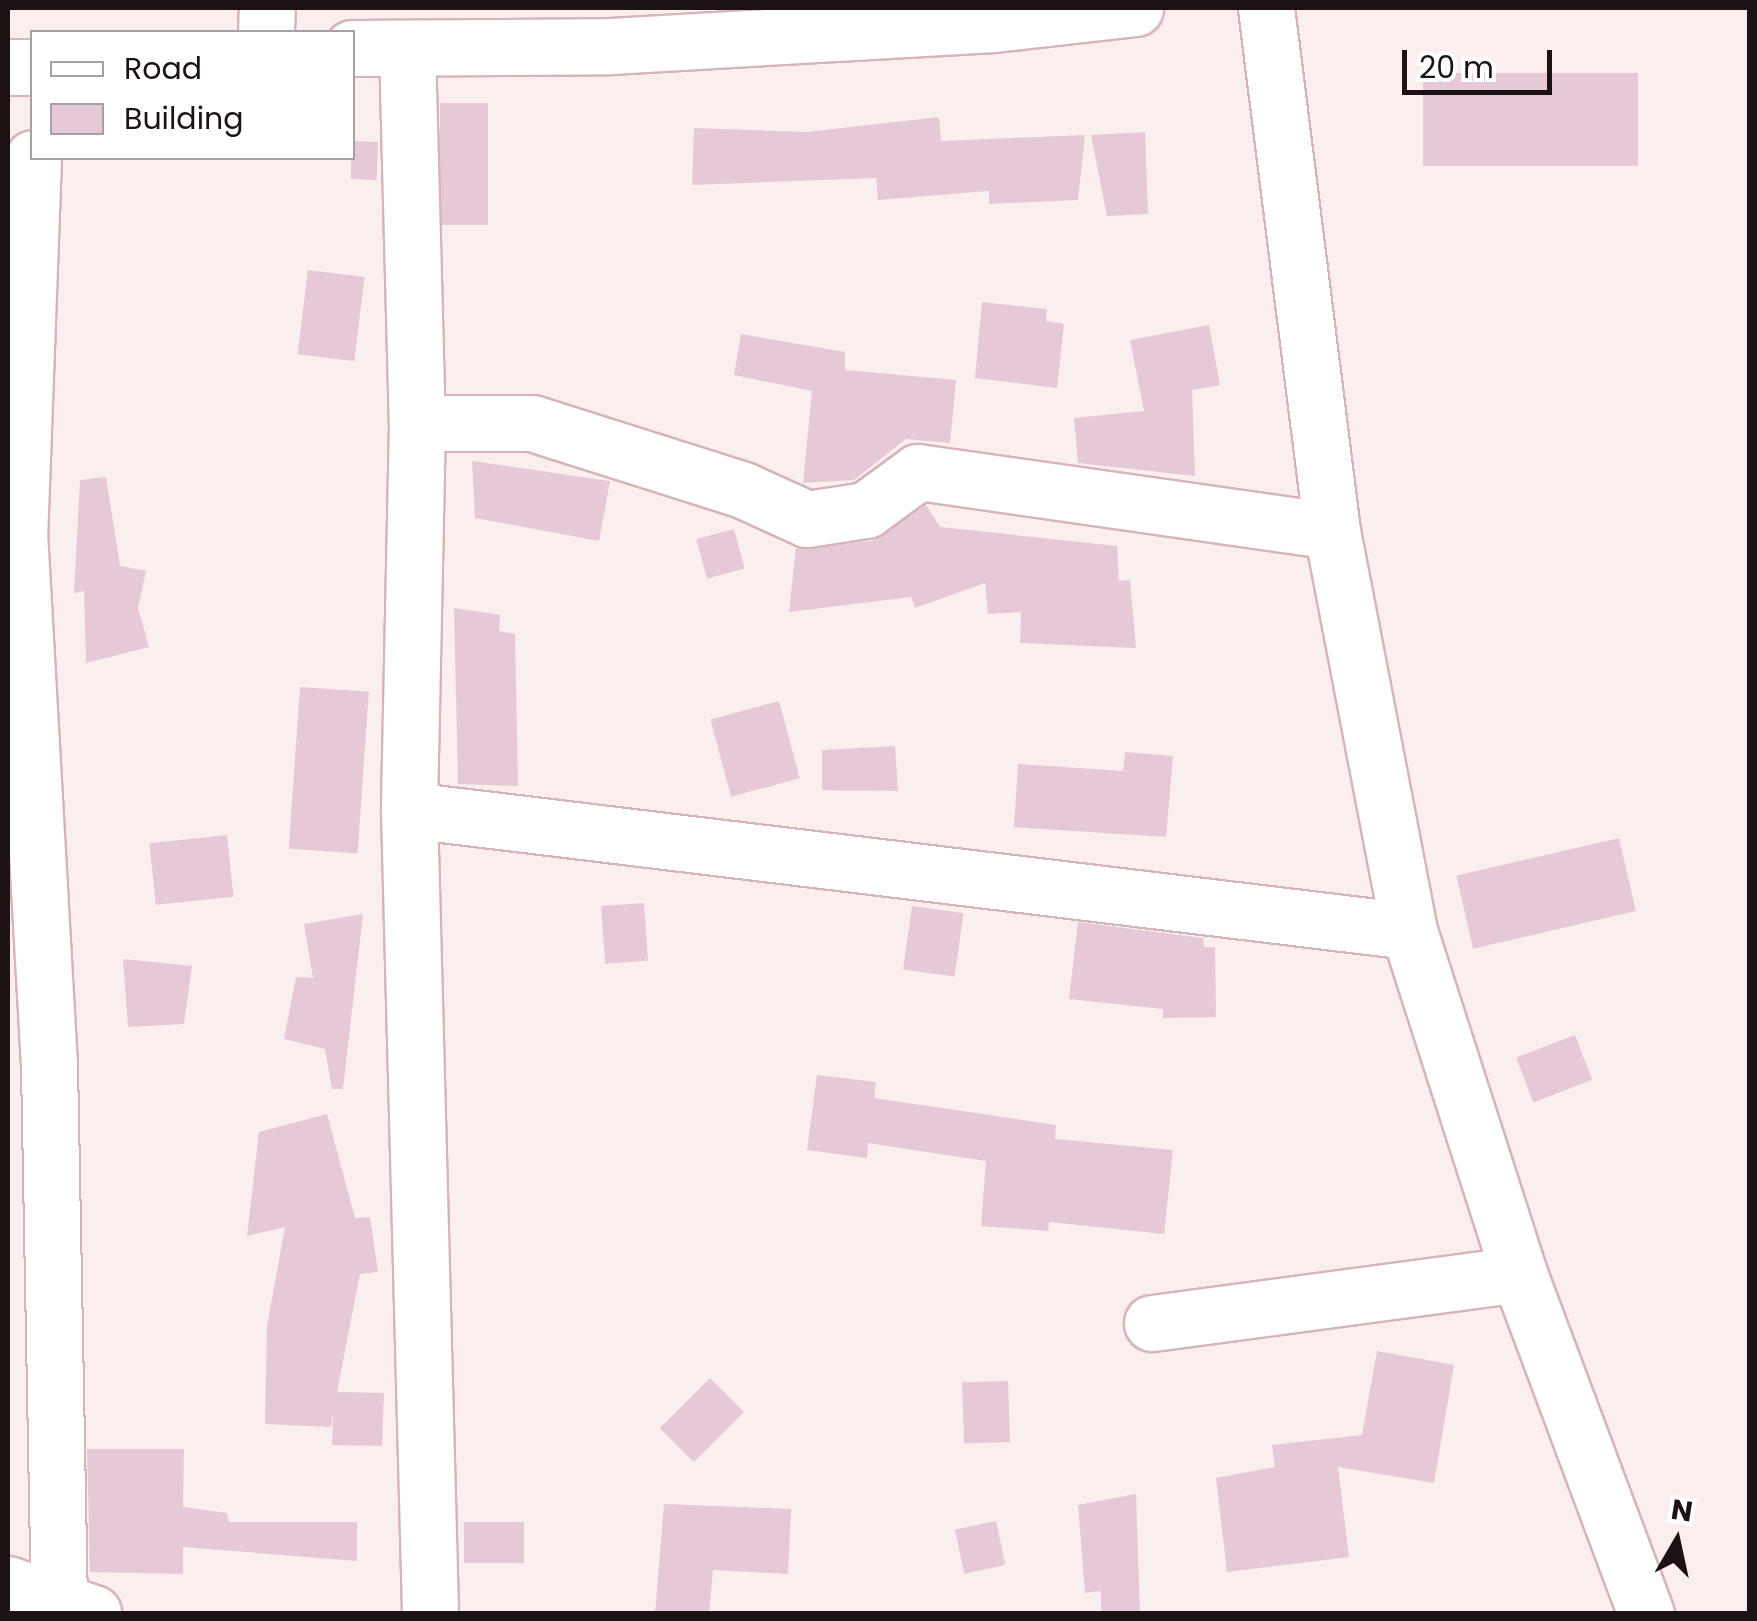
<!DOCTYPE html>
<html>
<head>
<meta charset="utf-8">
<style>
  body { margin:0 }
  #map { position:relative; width:1757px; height:1621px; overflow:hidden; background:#fbeeef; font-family:Poppins,sans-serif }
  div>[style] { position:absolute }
  .building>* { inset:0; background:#e5c9d7; transform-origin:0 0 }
  .roads { filter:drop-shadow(2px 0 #d5b5b9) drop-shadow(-2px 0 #d5b5b9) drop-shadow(0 2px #d5b5b9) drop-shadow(0 -2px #d5b5b9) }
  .minor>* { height:55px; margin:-27.5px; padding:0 27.5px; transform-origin:27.5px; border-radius:27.5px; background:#fff }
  span { translate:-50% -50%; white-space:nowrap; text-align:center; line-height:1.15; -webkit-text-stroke:8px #fff; paint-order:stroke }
  .frame { position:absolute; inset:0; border:10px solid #1d1213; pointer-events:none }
  .legend { position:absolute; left:30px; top:30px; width:325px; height:130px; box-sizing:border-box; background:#fff; border:2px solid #a5a0a1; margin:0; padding:12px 18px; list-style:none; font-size:30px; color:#1d1213 }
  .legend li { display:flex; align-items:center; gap:20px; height:50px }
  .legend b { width:50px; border:2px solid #a5a0a1 }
  .north { position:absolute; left:1627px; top:1491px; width:100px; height:100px; -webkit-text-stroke:8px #fff; paint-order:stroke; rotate:9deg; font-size:28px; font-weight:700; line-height:40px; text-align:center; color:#1d1213 }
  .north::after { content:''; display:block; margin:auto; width:35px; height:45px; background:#1d1213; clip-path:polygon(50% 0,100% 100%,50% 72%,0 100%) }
  .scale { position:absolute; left:1402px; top:50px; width:150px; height:45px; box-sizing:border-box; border:5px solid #1d1213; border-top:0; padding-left:12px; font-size:30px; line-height:35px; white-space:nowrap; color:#1d1213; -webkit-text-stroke:8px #fff; paint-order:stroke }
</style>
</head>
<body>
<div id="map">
  <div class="building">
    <i style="left:1638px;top:73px;width:93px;height:215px;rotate:90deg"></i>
    <i style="left:440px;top:103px;width:48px;height:122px"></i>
    <i style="clip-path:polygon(939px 117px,941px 141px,1085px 135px,1078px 200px,989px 204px,989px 191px,878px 200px,876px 178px,692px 185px,694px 128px,807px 132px)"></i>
    <i style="clip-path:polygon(1145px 132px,1148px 214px,1107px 216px,1091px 135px)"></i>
    <i style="left:352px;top:141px;width:26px;height:38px;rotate:2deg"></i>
    <i style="left:308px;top:270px;width:57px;height:85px;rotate:7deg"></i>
    <i style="clip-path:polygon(982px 302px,1047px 309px,1046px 321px,1064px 324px,1057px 388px,975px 378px)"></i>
    <i style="clip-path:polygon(1209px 325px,1220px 385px,1192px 390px,1195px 476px,1078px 463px,1074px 418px,1144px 411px,1130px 340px)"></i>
    <i style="clip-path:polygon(741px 334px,845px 352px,845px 370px,956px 380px,950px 443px,906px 439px,854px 480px,803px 483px,812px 391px,734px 375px)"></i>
    <i style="clip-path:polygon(472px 461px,610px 481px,599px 541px,475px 518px)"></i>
    <i style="clip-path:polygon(106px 477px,120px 566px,146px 571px,138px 608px,149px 647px,86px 663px,84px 591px,74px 593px,80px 480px)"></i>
    <i style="clip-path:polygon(926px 505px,940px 527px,1117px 546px,1119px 581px,1130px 580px,1136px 648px,1020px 643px,1021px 612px,988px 614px,985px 583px,915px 608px,911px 597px,789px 612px,796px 548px,872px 541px)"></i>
    <i style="left:734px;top:529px;width:41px;height:39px;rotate:75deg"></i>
    <i style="clip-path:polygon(454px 608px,500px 615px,499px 631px,515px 634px,518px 786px,458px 784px)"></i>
    <i style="left:300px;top:687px;width:69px;height:162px;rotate:4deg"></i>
    <i style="left:779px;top:701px;width:80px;height:71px;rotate:75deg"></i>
    <i style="clip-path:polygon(895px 746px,898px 791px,822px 790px,822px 750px)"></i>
    <i style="clip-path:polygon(1125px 752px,1173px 756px,1166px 837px,1014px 827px,1018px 764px,1123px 771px)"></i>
    <i style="left:227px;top:835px;width:62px;height:78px;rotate:84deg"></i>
    <i style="left:1619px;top:838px;width:75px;height:167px;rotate:77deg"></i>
    <i style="left:644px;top:903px;width:58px;height:43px;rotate:86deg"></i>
    <i style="left:912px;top:906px;width:52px;height:64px;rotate:8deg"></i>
    <i style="clip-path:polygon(363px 914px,343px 1089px,332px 1089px,325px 1049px,284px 1039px,296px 977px,313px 978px,304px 924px)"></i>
    <i style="clip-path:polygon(1078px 922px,1203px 938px,1204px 947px,1215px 947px,1216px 1017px,1163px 1018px,1163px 1009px,1069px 999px)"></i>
    <i style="clip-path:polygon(123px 959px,192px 966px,184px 1024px,128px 1027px)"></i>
    <i style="left:1575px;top:1035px;width:48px;height:63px;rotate:69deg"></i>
    <i style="clip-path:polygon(817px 1075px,876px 1082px,874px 1098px,1056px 1125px,1055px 1139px,1173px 1150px,1164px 1234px,1049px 1222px,1048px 1231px,981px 1226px,986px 1161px,868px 1143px,867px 1158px,807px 1150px)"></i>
    <i style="clip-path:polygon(327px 1114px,355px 1218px,370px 1217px,378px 1272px,360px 1274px,337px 1392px,384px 1393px,382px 1446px,332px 1445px,333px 1413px,331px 1427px,265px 1424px,267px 1326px,285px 1227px,247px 1236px,259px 1132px)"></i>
    <i style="clip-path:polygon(1377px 1351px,1454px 1365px,1434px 1483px,1338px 1467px,1349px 1557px,1227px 1572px,1216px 1478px,1275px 1467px,1272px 1445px,1362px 1435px)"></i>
    <i style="left:710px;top:1378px;width:48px;height:71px;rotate:45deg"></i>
    <i style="left:1008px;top:1381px;width:61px;height:46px;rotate:88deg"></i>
    <i style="clip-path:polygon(87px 1449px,184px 1449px,183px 1507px,227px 1513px,229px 1522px,357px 1522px,357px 1561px,183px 1547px,183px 1574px,90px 1572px)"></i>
    <i style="clip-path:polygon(1136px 1494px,1140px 1614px,1101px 1614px,1101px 1591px,1085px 1593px,1078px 1505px)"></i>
    <i style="clip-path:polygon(664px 1504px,791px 1509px,788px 1574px,713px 1570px,709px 1614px,655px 1614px)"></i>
    <i style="left:996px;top:1521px;width:45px;height:42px;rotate:78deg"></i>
    <i style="left:464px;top:1522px;width:60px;height:41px"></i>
  </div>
  <div class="roads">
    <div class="minor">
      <i style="left:1266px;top:8px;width:527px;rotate:82.81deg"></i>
      <i style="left:1332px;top:531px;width:407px;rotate:79.1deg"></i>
      <i style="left:1409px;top:931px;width:360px;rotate:72.2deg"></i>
      <i style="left:1519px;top:1274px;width:363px;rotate:69.5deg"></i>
      <i style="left:266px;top:32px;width:24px;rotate:-88deg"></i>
      <i style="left:352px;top:48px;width:259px;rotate:-0.4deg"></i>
      <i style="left:611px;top:46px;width:383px;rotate:-3.3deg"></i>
      <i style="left:993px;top:24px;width:143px;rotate:-6.4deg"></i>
      <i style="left:407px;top:48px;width:375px;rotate:88.5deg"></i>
      <i style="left:417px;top:423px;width:387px;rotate:91.2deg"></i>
      <i style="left:409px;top:810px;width:804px;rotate:88.5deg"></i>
      <i style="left:8px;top:67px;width:24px"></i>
      <i style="left:33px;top:158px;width:374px;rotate:92.1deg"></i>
      <i style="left:19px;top:532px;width:534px;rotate:86.78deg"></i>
      <i style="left:49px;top:1065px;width:539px;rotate:88.94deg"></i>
      <i style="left:417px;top:423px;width:115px"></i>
      <i style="left:532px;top:423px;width:221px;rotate:17.6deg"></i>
      <i style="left:743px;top:490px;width:70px;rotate:24.4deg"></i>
      <i style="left:807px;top:519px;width:60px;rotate:-8.7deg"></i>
      <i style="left:866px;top:510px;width:64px;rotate:-36.2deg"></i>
      <i style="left:918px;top:472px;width:418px;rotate:8.1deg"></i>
      <i style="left:409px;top:810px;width:1007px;rotate:6.9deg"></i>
      <i style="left:1152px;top:1323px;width:370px;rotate:-7.6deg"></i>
      <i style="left:8px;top:1584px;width:90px;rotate:18.8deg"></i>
    </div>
  </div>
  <div class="frame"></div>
  <ul class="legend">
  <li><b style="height:12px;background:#fff"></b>Road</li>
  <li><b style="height:28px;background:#e5c9d7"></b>Building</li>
  </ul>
  <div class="north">N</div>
  <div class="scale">20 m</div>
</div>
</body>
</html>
